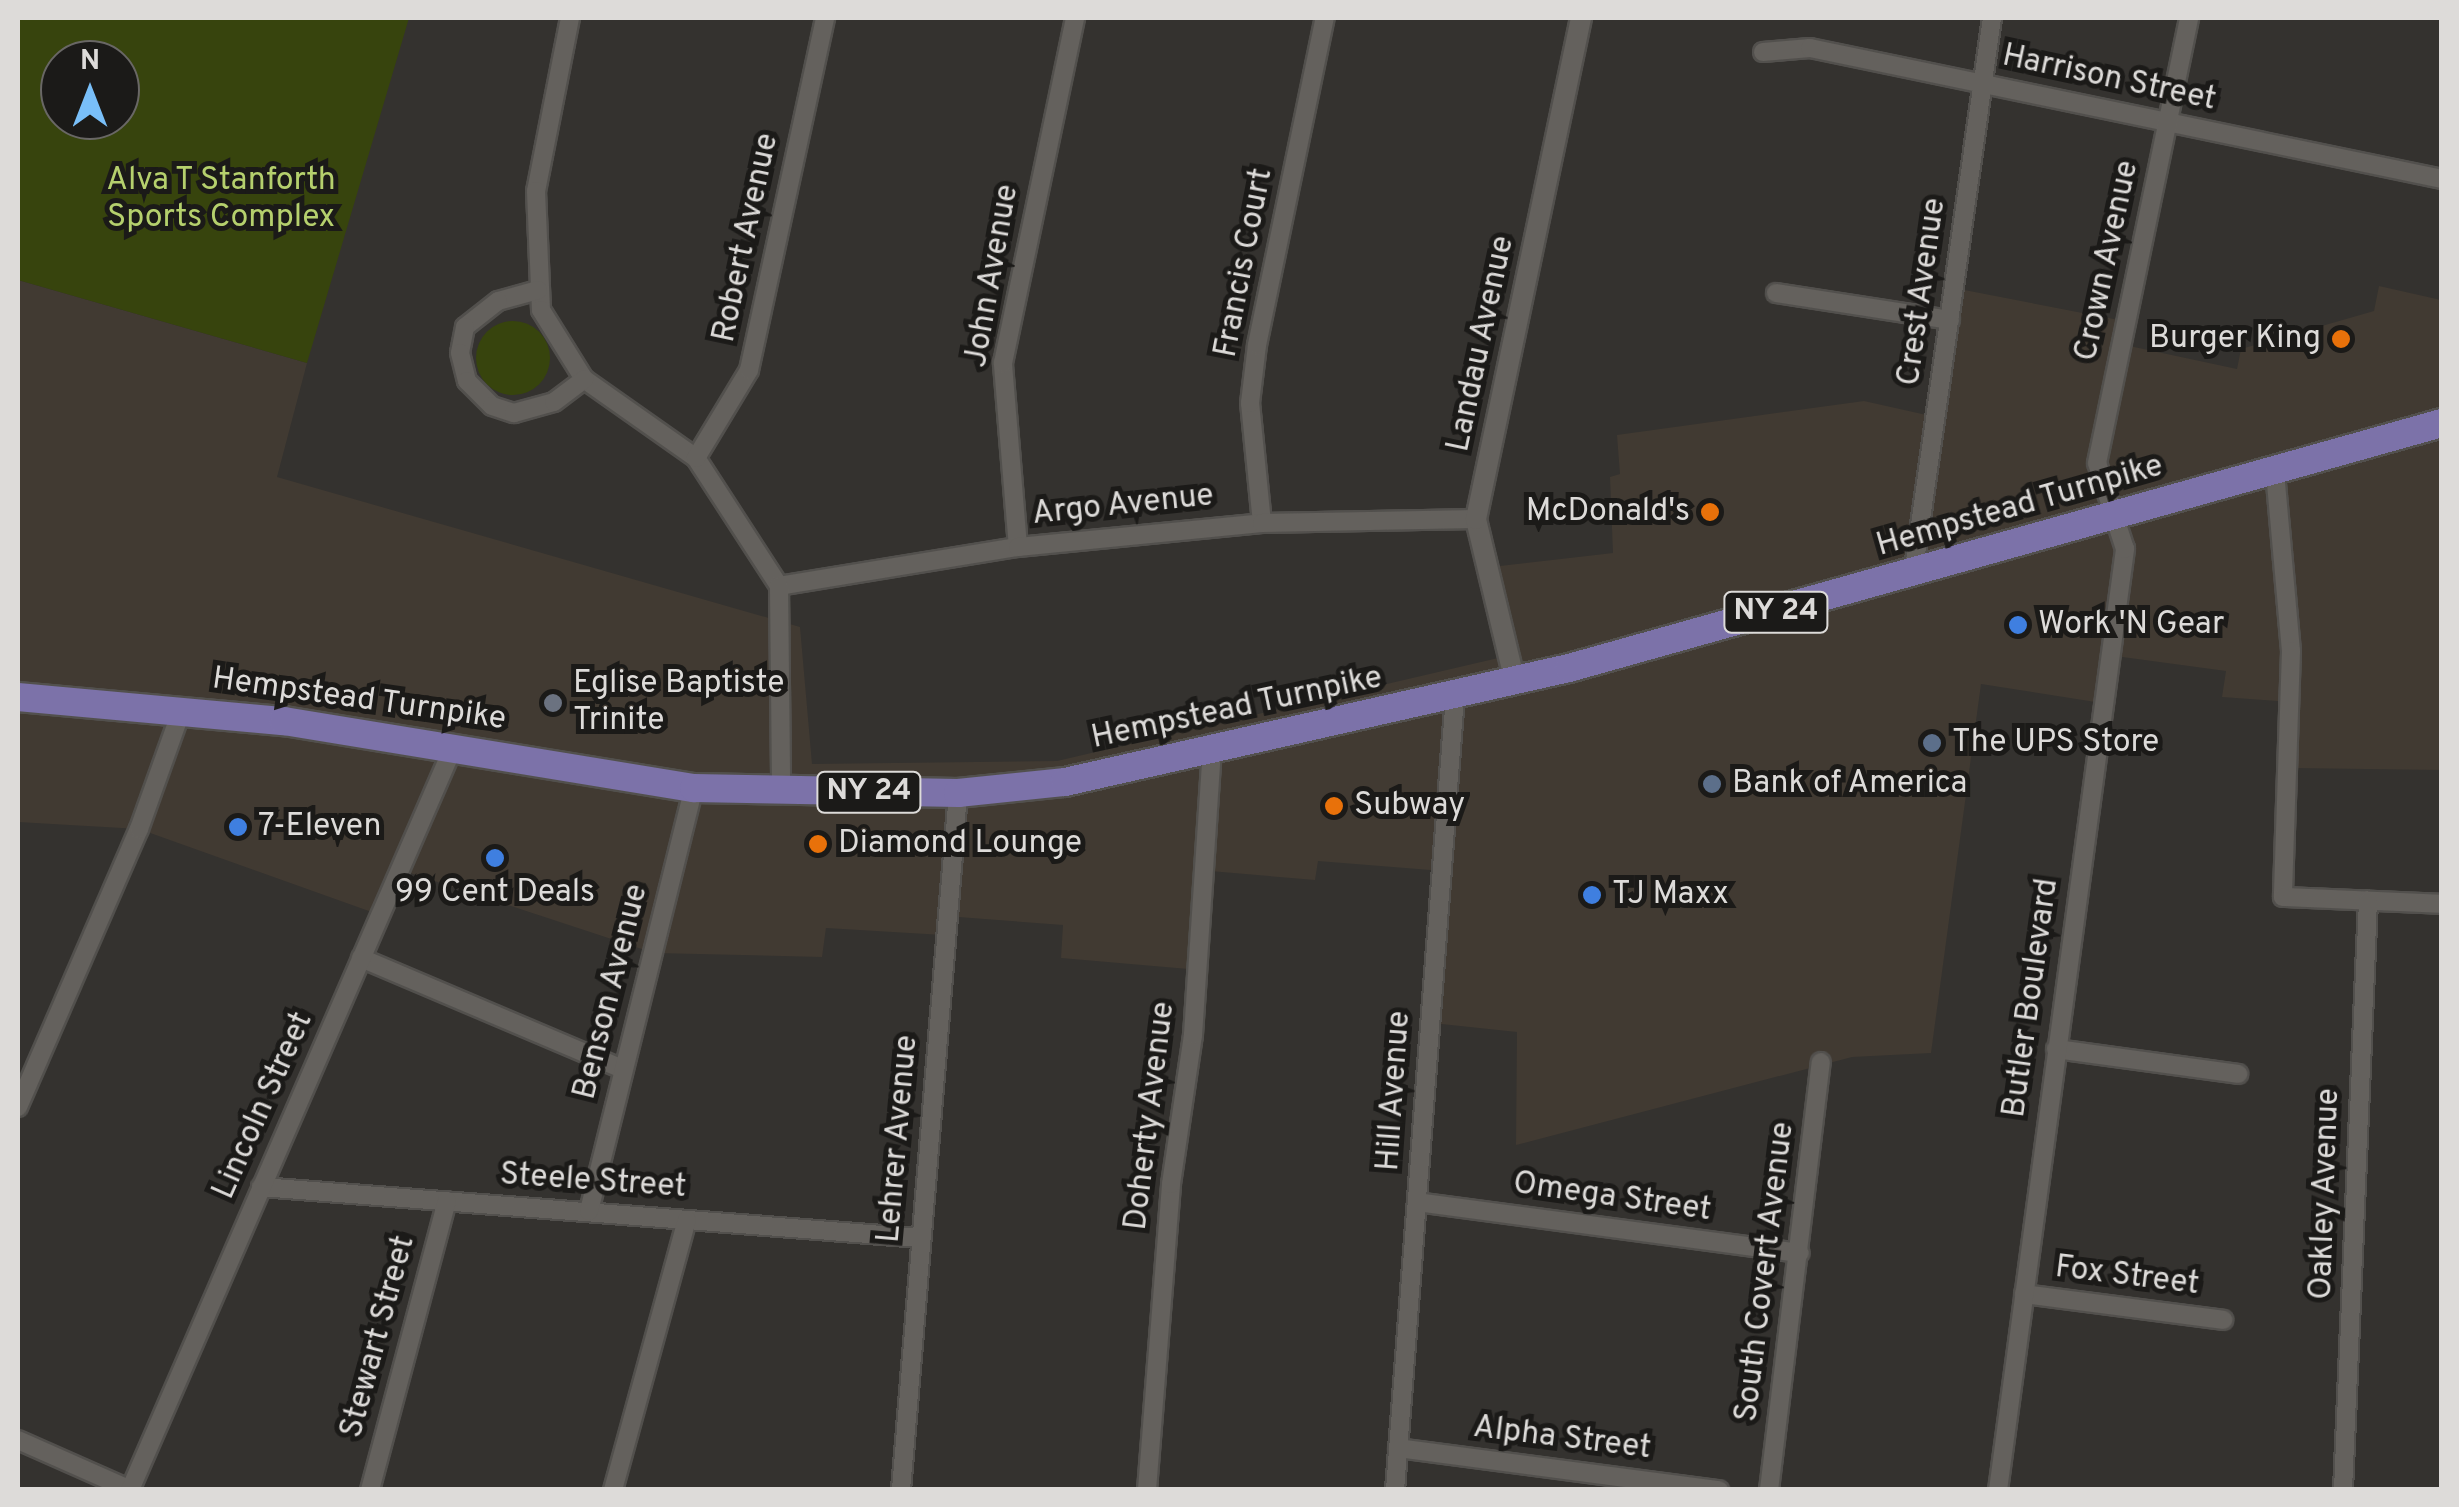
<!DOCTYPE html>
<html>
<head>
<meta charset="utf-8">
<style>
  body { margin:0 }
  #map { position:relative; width:2459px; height:1507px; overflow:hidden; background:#34322f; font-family:Overpass,sans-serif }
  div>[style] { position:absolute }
  .built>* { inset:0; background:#413a32 }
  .green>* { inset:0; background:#37440d }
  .round { border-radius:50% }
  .roads { filter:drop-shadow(2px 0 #52504d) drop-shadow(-2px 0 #52504d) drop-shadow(0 2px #52504d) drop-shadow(0 -2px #52504d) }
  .minor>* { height:18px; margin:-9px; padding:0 9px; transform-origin:9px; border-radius:9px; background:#64615d }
  .tertiary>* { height:20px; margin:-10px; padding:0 10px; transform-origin:10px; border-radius:10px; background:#64615d }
  .primary>* { height:28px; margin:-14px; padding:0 14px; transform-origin:14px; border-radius:14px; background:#7c72a9 }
  .dots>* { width:28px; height:28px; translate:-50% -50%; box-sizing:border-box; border:5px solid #1b1a18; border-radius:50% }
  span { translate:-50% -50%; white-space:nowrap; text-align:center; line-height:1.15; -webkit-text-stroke:10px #1b1a18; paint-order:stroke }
  .shield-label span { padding:2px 8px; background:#1b1a18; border:2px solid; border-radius:8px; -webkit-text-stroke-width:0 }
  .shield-label { font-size:30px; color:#dddbd9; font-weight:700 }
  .street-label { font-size:32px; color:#dddbd9 }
  .park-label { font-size:32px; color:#b5d06d }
  .poi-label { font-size:32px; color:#dddbd9 }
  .right { translate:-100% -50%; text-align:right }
  .left { translate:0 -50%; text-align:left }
  .frame { position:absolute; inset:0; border:20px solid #dddbd9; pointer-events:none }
  .north { position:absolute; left:40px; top:40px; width:100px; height:100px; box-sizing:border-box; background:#1b1a18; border:2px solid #696765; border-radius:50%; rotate:0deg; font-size:28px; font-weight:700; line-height:40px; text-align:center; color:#dddbd9 }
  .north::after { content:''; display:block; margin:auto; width:35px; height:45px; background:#79bff8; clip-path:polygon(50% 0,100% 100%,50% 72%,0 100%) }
</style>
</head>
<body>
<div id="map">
  <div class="built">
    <i style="clip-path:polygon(18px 280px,307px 363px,277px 477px,800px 627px,812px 764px,1057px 761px,1511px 655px,1491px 567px,1613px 553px,1610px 477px,1620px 474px,1617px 435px,1864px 401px,1931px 416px,1954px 288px,2124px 321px,2120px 344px,2237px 369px,2241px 349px,2374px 311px,2379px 286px,2441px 300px,2441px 770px,2292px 768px,2293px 702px,2222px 697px,2226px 671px,2115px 656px,2108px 704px,1981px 684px,1931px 1053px,1852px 1057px,1516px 1145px,1517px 1032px,1432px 1023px,1443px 871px,1318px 861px,1315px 880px,1210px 871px,1200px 970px,1061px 958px,1063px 925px,945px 916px,943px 935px,826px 928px,822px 957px,654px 953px,401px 870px,380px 915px,139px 829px,18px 822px)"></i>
  </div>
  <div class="green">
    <i style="clip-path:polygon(evenodd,18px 18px,409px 18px,307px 363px,18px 280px,18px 18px,60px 60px,120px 60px,120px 120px,60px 120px,60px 60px)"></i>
    <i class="round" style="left:476px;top:321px;width:74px;height:74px"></i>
  </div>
  <div class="roads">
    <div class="minor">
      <i style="left:570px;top:18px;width:176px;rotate:101.1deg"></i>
      <i style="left:536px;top:191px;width:119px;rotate:87.6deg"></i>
      <i style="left:541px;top:310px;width:81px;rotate:58.1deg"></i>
      <i style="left:584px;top:379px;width:137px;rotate:35.2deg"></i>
      <i style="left:696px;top:458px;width:153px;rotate:57deg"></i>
      <i style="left:1763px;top:52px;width:47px;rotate:-4.9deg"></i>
      <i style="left:1810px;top:48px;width:645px;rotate:11.71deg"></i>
      <i style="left:538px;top:290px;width:41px;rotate:164.6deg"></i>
      <i style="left:498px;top:301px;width:42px;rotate:141.8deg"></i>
      <i style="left:465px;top:327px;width:26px;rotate:101deg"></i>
      <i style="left:460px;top:353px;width:29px;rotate:76deg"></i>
      <i style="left:467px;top:381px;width:35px;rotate:45deg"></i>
      <i style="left:492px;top:406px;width:23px;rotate:18deg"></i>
      <i style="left:514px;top:413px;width:41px;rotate:-15.4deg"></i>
      <i style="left:554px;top:402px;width:38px;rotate:-37deg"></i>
      <i style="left:1776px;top:293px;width:176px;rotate:8.8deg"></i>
      <i style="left:696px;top:458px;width:103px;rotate:-58.9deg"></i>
      <i style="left:749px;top:370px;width:360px;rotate:-77.8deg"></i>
      <i style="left:2275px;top:472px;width:180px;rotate:84.9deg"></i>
      <i style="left:2291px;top:651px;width:246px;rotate:91.9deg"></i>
      <i style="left:2283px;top:897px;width:159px;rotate:2.5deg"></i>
      <i style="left:1262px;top:523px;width:121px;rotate:-95.7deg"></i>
      <i style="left:1250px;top:403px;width:58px;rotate:-83.1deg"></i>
      <i style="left:1257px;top:345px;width:334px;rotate:-78.3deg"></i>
      <i style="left:1018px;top:547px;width:185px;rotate:-94.7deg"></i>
      <i style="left:1003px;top:363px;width:352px;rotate:-78.2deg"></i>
      <i style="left:1913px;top:575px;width:563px;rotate:-81.93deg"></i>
      <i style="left:779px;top:586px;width:242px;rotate:-9.3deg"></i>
      <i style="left:1018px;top:547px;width:245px;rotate:-5.6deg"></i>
      <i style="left:1262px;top:523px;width:214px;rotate:-1.1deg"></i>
      <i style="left:779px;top:586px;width:206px;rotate:89.4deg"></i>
      <i style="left:361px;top:958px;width:284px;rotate:23deg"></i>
      <i style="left:2056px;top:1049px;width:184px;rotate:7.8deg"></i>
      <i style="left:18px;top:1107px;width:303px;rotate:-66.5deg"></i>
      <i style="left:139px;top:829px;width:127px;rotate:-70.3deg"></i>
      <i style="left:261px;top:1187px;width:662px;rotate:4.42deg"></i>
      <i style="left:1417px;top:1202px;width:386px;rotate:7.6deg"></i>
      <i style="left:589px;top:1211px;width:436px;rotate:-76.1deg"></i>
      <i style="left:2024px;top:1294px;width:201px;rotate:7.4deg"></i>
      <i style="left:18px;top:1440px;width:124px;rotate:23.9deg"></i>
      <i style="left:1398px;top:1448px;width:324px;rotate:7.5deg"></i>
      <i style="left:130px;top:1490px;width:809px;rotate:-66.48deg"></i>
      <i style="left:370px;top:1490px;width:299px;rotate:-75.1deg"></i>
      <i style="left:613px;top:1490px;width:280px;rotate:-74.7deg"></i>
      <i style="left:901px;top:1490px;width:699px;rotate:-85.32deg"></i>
      <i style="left:1147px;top:1490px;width:307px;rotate:-85.5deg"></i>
      <i style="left:1171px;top:1184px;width:151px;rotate:-81.6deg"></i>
      <i style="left:1193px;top:1035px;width:286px;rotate:-86.2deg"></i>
      <i style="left:1395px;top:1490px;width:796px;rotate:-85.68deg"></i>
      <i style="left:1769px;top:1490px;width:431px;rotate:-83.1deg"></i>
      <i style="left:1998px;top:1490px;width:950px;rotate:-82.31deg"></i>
      <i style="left:2125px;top:549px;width:90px;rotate:-108deg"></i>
      <i style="left:2097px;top:463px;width:454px;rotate:-78.3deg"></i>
      <i style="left:2343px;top:1490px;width:590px;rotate:-87.57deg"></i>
    </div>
    <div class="tertiary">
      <i style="left:1515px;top:682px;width:168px;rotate:-103.5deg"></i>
      <i style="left:1476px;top:519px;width:512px;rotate:-78.16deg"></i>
    </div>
    <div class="primary">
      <i style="left:18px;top:697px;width:267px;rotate:5.2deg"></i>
      <i style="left:284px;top:721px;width:415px;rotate:9.3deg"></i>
      <i style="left:694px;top:788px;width:264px;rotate:1.1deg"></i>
      <i style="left:958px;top:793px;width:108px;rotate:-5.9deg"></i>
      <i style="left:1065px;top:782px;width:517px;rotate:-12.75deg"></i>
      <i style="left:1569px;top:668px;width:907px;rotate:-15.68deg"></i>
    </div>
  </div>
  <div class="dots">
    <i style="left:2341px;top:339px;background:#e8710a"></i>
    <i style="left:1710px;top:512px;background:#e8710a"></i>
    <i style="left:2018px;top:625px;background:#3f7fe0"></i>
    <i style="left:553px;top:703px;background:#6b7280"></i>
    <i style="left:1932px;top:743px;background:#5c6f8a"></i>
    <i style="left:1712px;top:784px;background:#5c6f8a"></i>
    <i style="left:1334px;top:806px;background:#e8710a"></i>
    <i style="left:238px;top:827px;background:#3f7fe0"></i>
    <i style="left:818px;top:844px;background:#e8710a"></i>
    <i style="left:495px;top:858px;background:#3f7fe0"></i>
    <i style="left:1592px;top:895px;background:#3f7fe0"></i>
  </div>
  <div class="shield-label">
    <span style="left:1776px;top:612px">NY 24</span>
    <span style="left:869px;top:792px">NY 24</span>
  </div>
  <div class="street-label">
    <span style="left:2109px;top:79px;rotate:12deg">Harrison Street</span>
    <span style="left:747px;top:238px;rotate:-78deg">Robert Avenue</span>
    <span style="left:2108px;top:261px;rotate:-78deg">Crown Avenue</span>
    <span style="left:1245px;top:263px;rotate:-79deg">Francis Court</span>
    <span style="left:993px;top:276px;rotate:-80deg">John Avenue</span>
    <span style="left:1923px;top:292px;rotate:-82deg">Crest Avenue</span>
    <span style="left:1482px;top:344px;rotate:-78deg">Landau Avenue</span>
    <span style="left:1123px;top:506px;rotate:-6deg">Argo Avenue</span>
    <span style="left:2020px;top:507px;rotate:-16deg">Hempstead Turnpike</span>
    <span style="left:359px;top:700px;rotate:8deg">Hempstead Turnpike</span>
    <span style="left:1237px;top:709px;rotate:-12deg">Hempstead Turnpike</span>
    <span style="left:612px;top:992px;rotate:-76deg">Benson Avenue</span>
    <span style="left:2032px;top:998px;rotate:-82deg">Butler Boulevard</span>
    <span style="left:1395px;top:1091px;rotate:-86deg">Hill Avenue</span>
    <span style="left:264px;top:1106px;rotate:-66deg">Lincoln Street</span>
    <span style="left:1151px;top:1116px;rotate:-83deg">Doherty Avenue</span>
    <span style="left:899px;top:1139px;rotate:-85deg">Lehrer Avenue</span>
    <span style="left:593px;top:1182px;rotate:4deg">Steele Street</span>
    <span style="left:2326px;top:1194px;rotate:-88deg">Oakley Avenue</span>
    <span style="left:1612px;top:1198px;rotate:8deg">Omega Street</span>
    <span style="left:1766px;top:1272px;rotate:-83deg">South Covert Avenue</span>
    <span style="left:2127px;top:1277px;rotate:7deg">Fox Street</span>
    <span style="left:379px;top:1337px;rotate:-75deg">Stewart Street</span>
    <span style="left:1562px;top:1439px;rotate:7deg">Alpha Street</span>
  </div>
  <div class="park-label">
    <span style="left:221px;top:200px">Alva T Stanforth<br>Sports Complex</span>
  </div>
  <div class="poi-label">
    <span class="right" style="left:2321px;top:339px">Burger King</span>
    <span class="right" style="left:1690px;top:512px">McDonald's</span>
    <span class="left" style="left:2038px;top:625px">Work 'N Gear</span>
    <span class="left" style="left:573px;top:703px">Eglise Baptiste<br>Trinite</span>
    <span class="left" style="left:1952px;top:743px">The UPS Store</span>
    <span class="left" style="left:1732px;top:784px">Bank of America</span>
    <span class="left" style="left:1354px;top:806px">Subway</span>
    <span class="left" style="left:258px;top:827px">7-Eleven</span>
    <span class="left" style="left:838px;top:844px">Diamond Lounge</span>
    <span style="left:495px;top:893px">99 Cent Deals</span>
    <span class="left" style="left:1612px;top:895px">TJ Maxx</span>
  </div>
  <div class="frame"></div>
  <div class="north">N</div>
</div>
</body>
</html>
